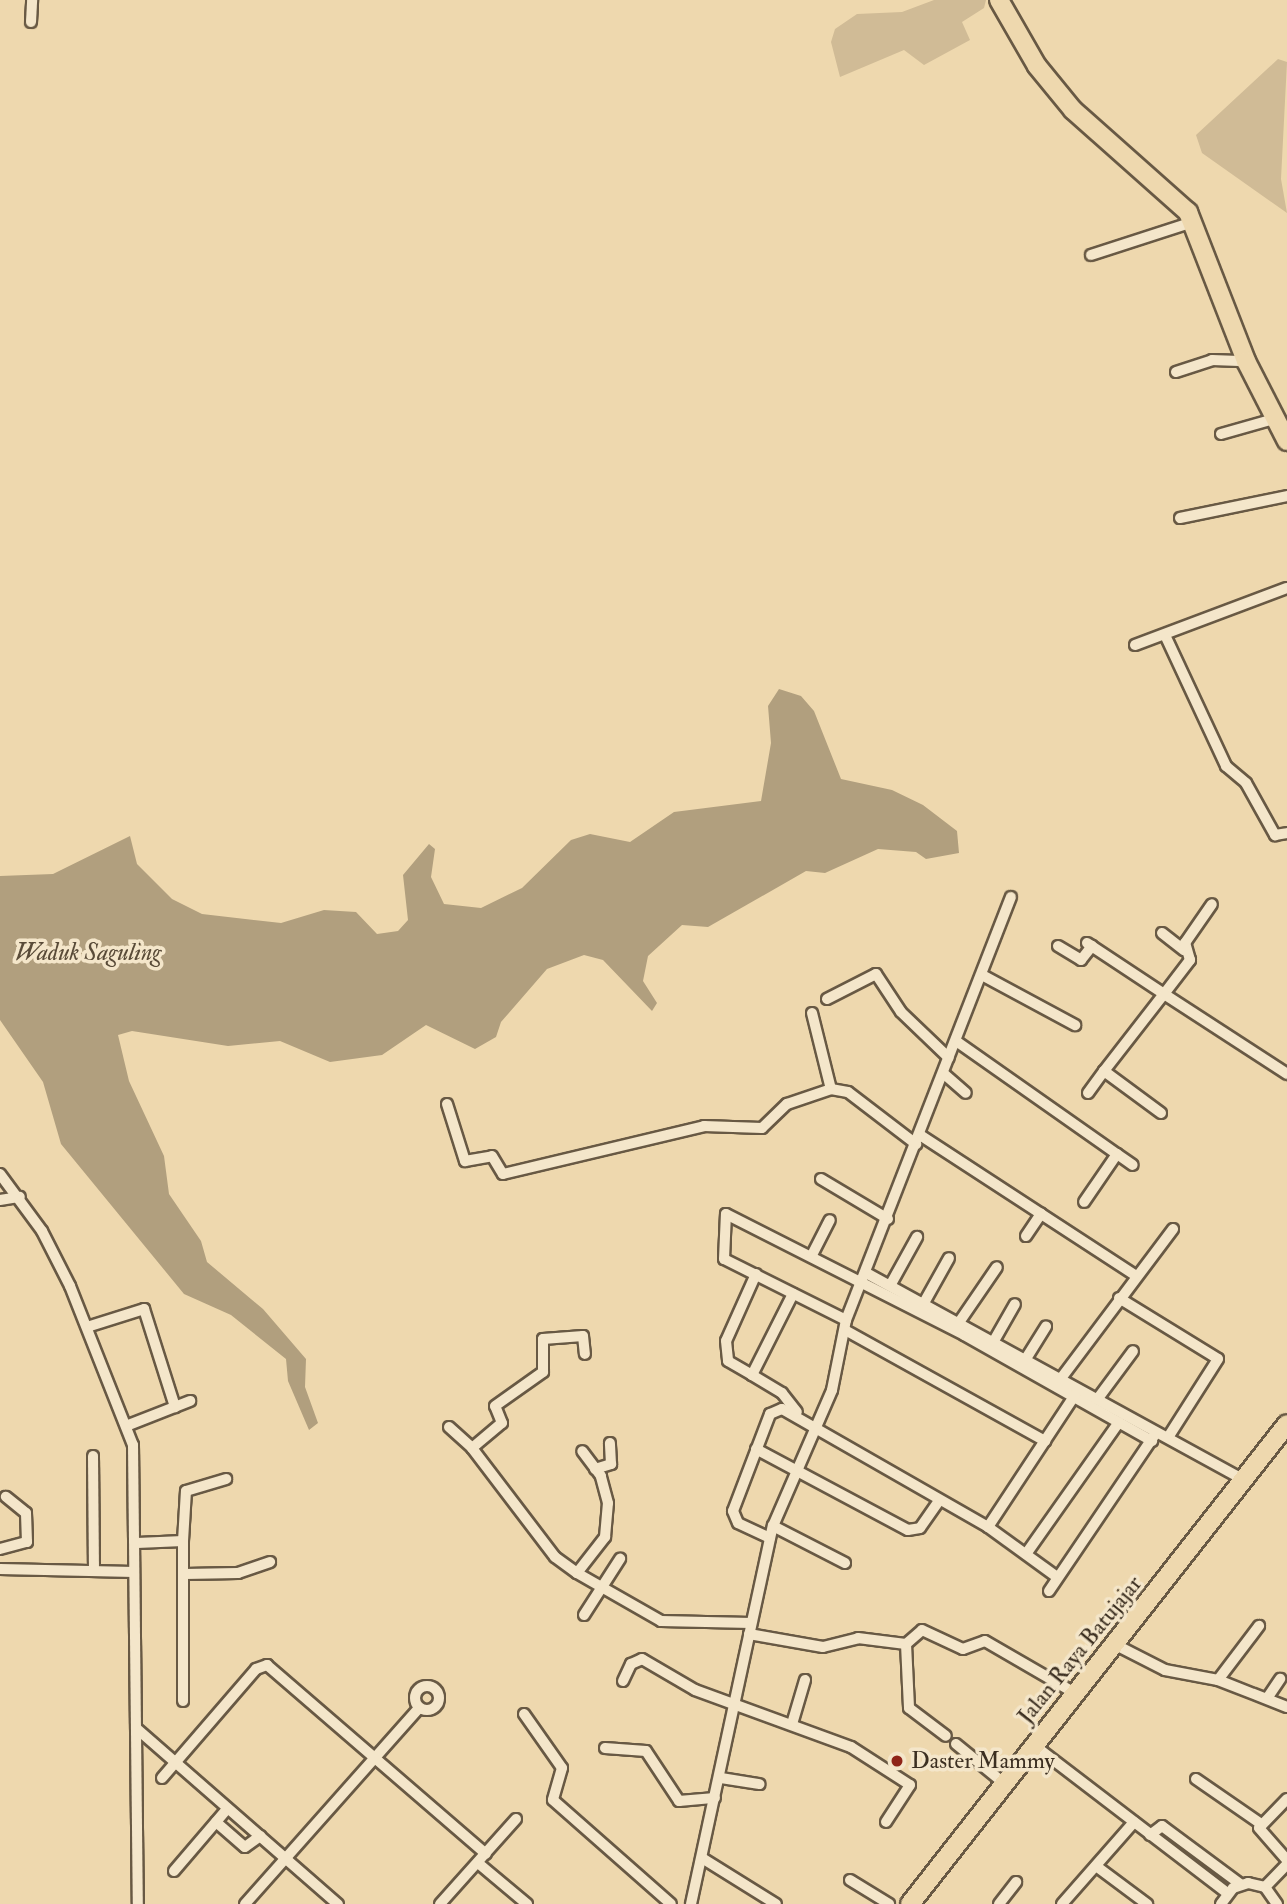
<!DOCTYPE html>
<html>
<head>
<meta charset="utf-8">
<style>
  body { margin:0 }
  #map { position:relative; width:1287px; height:1904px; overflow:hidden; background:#eed8ae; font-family:"IM FELL Double Pica",serif }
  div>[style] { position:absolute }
  .green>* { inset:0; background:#d0bb96 }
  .water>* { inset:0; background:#b19f7e }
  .roads { filter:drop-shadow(2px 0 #685944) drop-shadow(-2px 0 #685944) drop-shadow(0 2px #685944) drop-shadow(0 -2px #685944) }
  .street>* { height:10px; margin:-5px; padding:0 5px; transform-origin:5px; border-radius:5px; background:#f4e6ca }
  .street>.ring { margin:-5px; padding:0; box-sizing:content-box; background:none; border:10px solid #f4e6ca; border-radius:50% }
  .highway>* { height:18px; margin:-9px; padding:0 9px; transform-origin:9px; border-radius:9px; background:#eed8ae }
  .dots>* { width:19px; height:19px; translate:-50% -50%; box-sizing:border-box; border:4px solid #f4e6ca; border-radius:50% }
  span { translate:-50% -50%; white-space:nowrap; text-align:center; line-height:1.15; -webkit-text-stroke:7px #f4e6ca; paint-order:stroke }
  .street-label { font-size:23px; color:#3c2f21 }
  .poi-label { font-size:23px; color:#3c2f21 }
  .left { translate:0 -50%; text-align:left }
  .water-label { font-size:24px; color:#594b38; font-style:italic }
</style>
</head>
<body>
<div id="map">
  <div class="green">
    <i style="clip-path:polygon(934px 0,986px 0,984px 8px,962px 22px,970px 40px,924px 65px,904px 50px,840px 77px,831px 42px,835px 29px,857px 14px,902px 12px)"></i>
    <i style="clip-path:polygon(1278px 59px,1287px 62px,1281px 179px,1287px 213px,1202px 153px,1196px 135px)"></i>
  </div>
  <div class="water">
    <i style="clip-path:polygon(779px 689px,801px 696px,814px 711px,841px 779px,892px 790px,923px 805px,957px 831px,959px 853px,926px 859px,916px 852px,878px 849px,825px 873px,806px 871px,708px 927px,682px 925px,648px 956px,643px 981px,657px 1003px,652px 1011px,603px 960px,584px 955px,547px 969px,501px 1022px,496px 1037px,475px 1049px,426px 1025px,382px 1055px,330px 1062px,280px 1041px,228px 1046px,132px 1031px,118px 1035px,129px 1081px,164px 1156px,169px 1194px,201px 1241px,207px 1262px,263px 1309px,306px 1359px,305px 1387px,318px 1423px,309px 1430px,288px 1381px,286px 1359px,231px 1315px,184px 1294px,61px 1144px,43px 1082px,0 1020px,0 876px,53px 874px,130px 836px,137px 864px,172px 899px,202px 914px,281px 923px,324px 910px,356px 912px,377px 934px,398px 931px,408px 920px,403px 875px,429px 844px,435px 849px,431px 877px,444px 904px,481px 908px,522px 888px,571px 840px,590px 834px,630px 842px,674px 812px,761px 801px,771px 743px,768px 706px)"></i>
  </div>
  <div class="roads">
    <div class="street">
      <i style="left:31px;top:22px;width:22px;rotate:-87deg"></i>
      <i style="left:1091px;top:255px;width:107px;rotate:-17.9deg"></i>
      <i style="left:1176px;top:372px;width:38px;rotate:-18deg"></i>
      <i style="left:1212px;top:360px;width:34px;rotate:2deg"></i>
      <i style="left:1221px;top:434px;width:55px;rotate:-15.8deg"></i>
      <i style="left:1180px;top:518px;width:109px;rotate:-11.6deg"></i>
      <i style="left:1165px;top:635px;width:145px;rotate:65deg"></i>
      <i style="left:1226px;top:766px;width:26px;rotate:40deg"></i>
      <i style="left:1246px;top:783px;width:60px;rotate:60.9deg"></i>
      <i style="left:1275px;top:835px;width:12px;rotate:-9deg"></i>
      <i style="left:1135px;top:645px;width:162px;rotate:-20.6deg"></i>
      <i style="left:1162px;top:933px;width:28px;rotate:38deg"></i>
      <i style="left:1087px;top:943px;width:92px;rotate:33.5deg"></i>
      <i style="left:1164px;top:994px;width:43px;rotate:-52.6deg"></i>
      <i style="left:1190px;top:960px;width:18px;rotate:-106deg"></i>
      <i style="left:1185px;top:943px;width:47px;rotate:-55.3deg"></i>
      <i style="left:1058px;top:946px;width:27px;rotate:31deg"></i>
      <i style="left:1081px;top:960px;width:18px;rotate:-52deg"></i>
      <i style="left:982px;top:975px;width:106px;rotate:28.3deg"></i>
      <i style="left:827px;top:999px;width:55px;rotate:-27deg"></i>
      <i style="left:876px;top:974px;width:45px;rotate:56.7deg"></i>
      <i style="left:901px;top:1012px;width:66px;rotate:43.8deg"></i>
      <i style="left:812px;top:1013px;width:78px;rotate:76deg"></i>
      <i style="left:956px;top:1041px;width:197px;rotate:35.1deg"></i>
      <i style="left:1117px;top:1154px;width:58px;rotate:124.5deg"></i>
      <i style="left:943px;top:1073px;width:30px;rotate:41deg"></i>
      <i style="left:1088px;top:1093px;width:27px;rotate:-54deg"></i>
      <i style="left:447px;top:1104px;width:60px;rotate:72.5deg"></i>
      <i style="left:465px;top:1161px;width:27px;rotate:-10deg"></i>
      <i style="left:492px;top:1156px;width:21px;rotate:59deg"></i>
      <i style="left:503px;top:1174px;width:207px;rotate:-13.4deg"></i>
      <i style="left:704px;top:1126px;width:58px;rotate:2deg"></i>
      <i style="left:762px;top:1128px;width:35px;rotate:-44deg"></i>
      <i style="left:787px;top:1104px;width:46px;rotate:-18.8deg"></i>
      <i style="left:831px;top:1089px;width:17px;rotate:10deg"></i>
      <i style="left:848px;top:1092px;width:86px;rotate:37.4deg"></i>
      <i style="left:1161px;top:1113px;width:71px;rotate:-143.6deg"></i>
      <i style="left:1104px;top:1071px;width:98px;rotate:-52.1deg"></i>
      <i style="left:1164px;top:994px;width:147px;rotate:33deg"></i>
      <i style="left:920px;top:1135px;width:258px;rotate:33.1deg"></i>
      <i style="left:1117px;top:1154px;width:19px;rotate:35deg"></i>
      <i style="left:0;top:1174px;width:71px;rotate:53.6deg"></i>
      <i style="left:42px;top:1231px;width:62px;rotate:63deg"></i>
      <i style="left:70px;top:1286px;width:171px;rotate:68.4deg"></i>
      <i style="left:133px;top:1445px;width:459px;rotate:89.4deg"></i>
      <i style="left:821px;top:1179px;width:78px;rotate:30.8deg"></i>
      <i style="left:0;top:1200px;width:20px;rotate:-9deg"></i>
      <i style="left:1026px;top:1236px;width:27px;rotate:-56deg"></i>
      <i style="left:812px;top:1255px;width:39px;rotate:-63deg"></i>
      <i style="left:756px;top:1274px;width:73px;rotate:114.1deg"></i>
      <i style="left:726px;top:1341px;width:20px;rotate:84deg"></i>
      <i style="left:728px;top:1361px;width:28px;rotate:30deg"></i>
      <i style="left:752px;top:1375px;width:91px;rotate:-63.2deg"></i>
      <i style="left:868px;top:1274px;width:429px;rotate:28.7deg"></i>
      <i style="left:891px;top:1284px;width:54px;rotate:-61deg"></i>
      <i style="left:1119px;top:1298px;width:116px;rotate:31.6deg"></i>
      <i style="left:1218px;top:1359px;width:91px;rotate:122.5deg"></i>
      <i style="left:925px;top:1301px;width:49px;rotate:-60.8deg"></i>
      <i style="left:846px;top:1320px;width:136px;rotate:-153.4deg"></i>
      <i style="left:724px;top:1259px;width:45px;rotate:-87.5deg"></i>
      <i style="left:726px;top:1214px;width:267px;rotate:26.9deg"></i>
      <i style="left:964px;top:1335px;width:216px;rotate:29.4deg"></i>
      <i style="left:960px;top:1321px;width:65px;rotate:-55.6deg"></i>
      <i style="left:87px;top:1327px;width:60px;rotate:-17.5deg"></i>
      <i style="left:144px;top:1309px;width:103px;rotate:72.4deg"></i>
      <i style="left:845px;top:1330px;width:229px;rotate:29deg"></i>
      <i style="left:995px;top:1339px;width:40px;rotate:-60.3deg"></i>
      <i style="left:1027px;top:1357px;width:36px;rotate:-58deg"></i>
      <i style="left:752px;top:1375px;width:35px;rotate:31deg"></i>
      <i style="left:782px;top:1393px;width:24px;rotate:52deg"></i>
      <i style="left:1062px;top:1377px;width:185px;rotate:-53.1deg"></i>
      <i style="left:1099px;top:1397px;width:57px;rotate:-53.5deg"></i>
      <i style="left:126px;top:1426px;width:69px;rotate:-21.3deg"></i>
      <i style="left:449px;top:1427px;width:31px;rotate:42deg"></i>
      <i style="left:472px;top:1448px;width:137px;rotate:52.7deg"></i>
      <i style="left:555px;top:1557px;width:27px;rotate:36deg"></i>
      <i style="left:577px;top:1573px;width:97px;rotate:29.7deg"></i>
      <i style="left:661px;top:1621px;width:90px;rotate:1.3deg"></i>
      <i style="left:472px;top:1448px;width:39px;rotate:-40deg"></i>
      <i style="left:502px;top:1423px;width:18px;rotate:-112deg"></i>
      <i style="left:495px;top:1406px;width:59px;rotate:-35.3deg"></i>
      <i style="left:543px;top:1372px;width:33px;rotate:-90deg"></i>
      <i style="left:543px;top:1339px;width:40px;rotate:-4.3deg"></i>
      <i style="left:583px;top:1336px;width:18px;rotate:84deg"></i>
      <i style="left:756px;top:1449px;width:172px;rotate:28.1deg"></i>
      <i style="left:908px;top:1530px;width:12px;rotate:-9deg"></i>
      <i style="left:920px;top:1528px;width:33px;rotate:-55deg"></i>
      <i style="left:93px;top:1456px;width:113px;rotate:89.5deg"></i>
      <i style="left:595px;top:1469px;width:17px;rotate:-17deg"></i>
      <i style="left:611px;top:1464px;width:21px;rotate:-93deg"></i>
      <i style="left:773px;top:1526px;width:81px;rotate:27.2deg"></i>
      <i style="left:988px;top:1527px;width:158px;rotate:-56.6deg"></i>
      <i style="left:770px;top:1538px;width:35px;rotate:-155deg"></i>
      <i style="left:738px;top:1523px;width:13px;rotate:-113deg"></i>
      <i style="left:733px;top:1511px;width:104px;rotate:-69.1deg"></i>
      <i style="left:770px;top:1414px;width:13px;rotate:-23deg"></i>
      <i style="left:782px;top:1409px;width:237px;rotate:29.8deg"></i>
      <i style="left:988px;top:1527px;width:85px;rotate:35.9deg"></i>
      <i style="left:183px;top:1541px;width:50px;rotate:-86.6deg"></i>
      <i style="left:186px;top:1491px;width:42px;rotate:-16.7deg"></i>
      <i style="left:137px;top:1543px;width:46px;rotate:-2.5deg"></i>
      <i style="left:183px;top:1541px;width:160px;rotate:90deg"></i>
      <i style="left:0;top:1549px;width:28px;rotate:-15deg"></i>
      <i style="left:27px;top:1542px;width:29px;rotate:-92deg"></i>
      <i style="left:26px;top:1513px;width:26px;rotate:-141deg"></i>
      <i style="left:1026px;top:1554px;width:161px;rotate:-54.8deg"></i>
      <i style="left:0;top:1569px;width:134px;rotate:1.3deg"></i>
      <i style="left:577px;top:1573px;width:46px;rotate:-52.1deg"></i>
      <i style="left:605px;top:1537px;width:34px;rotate:-85deg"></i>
      <i style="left:608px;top:1503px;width:28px;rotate:-105deg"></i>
      <i style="left:601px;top:1476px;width:31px;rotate:-127deg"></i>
      <i style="left:185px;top:1574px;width:53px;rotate:-1.1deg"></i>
      <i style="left:238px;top:1573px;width:34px;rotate:-19deg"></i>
      <i style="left:1049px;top:1591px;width:187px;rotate:-55.9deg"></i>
      <i style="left:584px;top:1615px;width:67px;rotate:-57.3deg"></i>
      <i style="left:749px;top:1634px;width:75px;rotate:10deg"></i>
      <i style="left:823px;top:1647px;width:36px;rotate:-14deg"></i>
      <i style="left:858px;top:1638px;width:48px;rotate:7.1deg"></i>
      <i style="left:906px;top:1644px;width:64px;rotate:87.3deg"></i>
      <i style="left:909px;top:1708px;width:46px;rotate:37.1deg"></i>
      <i style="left:906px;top:1644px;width:21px;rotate:-41deg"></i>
      <i style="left:922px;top:1630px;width:45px;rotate:24.9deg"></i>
      <i style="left:963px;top:1649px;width:23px;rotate:-20deg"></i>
      <i style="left:985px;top:1641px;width:108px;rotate:30.1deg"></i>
      <i style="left:1116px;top:1645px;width:55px;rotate:27deg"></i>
      <i style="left:1165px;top:1670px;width:54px;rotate:10.7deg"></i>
      <i style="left:1218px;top:1680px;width:74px;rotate:21.4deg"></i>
      <i style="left:1218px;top:1680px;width:68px;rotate:-52.8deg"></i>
      <i style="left:623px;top:1681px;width:19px;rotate:-65deg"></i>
      <i style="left:631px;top:1664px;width:12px;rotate:-24deg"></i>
      <i style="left:642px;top:1659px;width:61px;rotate:30.3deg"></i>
      <i style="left:695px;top:1690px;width:166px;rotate:20.1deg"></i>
      <i style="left:851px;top:1747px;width:70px;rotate:32.8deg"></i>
      <i style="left:910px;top:1785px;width:44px;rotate:123deg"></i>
      <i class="ring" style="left:415px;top:1686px;width:14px;height:14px"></i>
      <i style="left:1268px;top:1697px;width:22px;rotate:-56deg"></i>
      <i style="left:524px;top:1714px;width:66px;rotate:54.9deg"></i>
      <i style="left:562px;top:1768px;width:33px;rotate:106deg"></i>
      <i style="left:553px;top:1800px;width:157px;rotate:41.4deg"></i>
      <i style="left:792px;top:1724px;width:46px;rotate:-73.5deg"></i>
      <i style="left:136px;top:1728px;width:268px;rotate:41.1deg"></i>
      <i style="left:956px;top:1744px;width:63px;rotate:39.2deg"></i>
      <i style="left:1035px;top:1746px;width:242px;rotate:37.4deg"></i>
      <i style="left:605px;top:1748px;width:41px;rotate:4.2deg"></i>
      <i style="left:646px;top:1751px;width:60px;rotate:56.6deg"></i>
      <i style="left:679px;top:1801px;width:36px;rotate:-5deg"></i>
      <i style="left:162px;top:1778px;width:144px;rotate:-49.2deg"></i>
      <i style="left:256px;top:1669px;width:12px;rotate:-20deg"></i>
      <i style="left:267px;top:1665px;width:289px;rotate:40.8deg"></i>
      <i style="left:721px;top:1778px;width:39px;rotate:9deg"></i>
      <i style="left:1196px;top:1779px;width:79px;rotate:34.7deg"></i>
      <i style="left:1287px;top:1799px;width:40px;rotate:134deg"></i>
      <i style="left:1259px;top:1828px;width:43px;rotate:48.8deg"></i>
      <i style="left:216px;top:1822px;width:38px;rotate:41deg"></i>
      <i style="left:245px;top:1847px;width:19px;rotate:-36deg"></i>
      <i style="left:1150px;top:1835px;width:15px;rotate:-37deg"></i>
      <i style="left:1162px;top:1826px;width:97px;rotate:36.6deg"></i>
      <i style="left:702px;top:1858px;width:87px;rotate:31.9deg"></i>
      <i style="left:478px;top:1863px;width:64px;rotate:39.9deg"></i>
      <i style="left:1096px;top:1866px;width:64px;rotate:36.7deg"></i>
      <i style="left:174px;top:1871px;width:82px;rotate:-49.5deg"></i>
      <i style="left:850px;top:1880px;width:46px;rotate:31.6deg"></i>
      <i style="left:1265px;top:1887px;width:32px;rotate:-46deg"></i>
      <i style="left:245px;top:1904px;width:262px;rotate:-48.4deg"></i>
      <i style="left:440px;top:1904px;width:114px;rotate:-48.2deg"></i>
      <i style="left:691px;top:1904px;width:387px;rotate:-77.8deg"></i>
      <i style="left:773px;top:1526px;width:148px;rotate:-66.5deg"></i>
      <i style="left:832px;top:1390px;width:71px;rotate:-78.7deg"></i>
      <i style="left:846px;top:1320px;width:454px;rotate:-68.7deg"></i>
      <i style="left:999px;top:1904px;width:28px;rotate:-52deg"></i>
      <i style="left:1062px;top:1904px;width:109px;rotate:-48.7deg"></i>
      <i style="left:1221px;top:1904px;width:20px;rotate:-53deg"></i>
      <i style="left:1233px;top:1888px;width:16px;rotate:-18deg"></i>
      <i style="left:1248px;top:1883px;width:17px;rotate:13deg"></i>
      <i style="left:1265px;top:1887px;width:21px;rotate:55deg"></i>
    </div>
    <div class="highway">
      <i style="left:999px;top:0;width:76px;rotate:60.1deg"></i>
      <i style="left:1037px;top:66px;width:57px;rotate:50.7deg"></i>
      <i style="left:1073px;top:110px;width:154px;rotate:41.6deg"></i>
      <i style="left:1188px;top:212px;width:160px;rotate:68.7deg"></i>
      <i style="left:1246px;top:361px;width:90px;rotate:62.9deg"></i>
      <i style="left:910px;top:1904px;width:610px;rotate:-51.85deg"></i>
    </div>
  </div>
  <div class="dots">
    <i style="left:897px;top:1761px;background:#8f2418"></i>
  </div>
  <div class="street-label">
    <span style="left:1080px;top:1650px;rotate:-51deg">Jalan Raya Batujajar</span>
  </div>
  <div class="poi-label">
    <span class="left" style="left:911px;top:1761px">Daster Mammy</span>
  </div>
  <div class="water-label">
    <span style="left:88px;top:953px">Waduk Saguling</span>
  </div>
</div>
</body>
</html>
